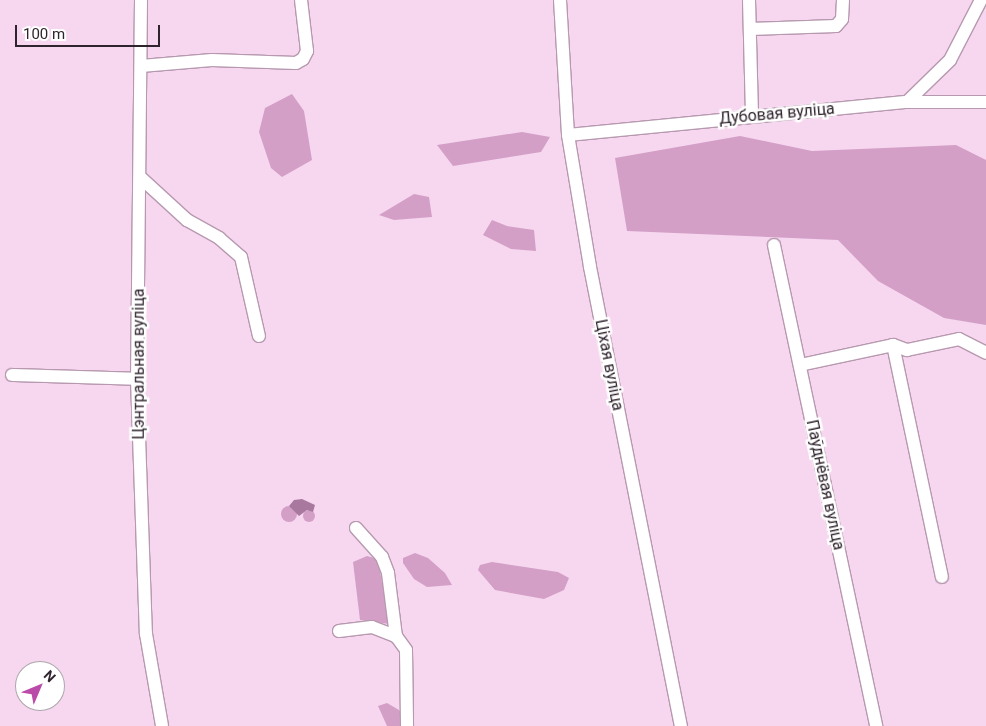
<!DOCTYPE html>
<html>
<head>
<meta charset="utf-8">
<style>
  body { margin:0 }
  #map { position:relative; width:986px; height:726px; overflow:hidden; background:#f7d7ef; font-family:Roboto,sans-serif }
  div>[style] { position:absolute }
  .forest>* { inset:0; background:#d39fc7 }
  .round { border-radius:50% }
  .water>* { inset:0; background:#a9789e }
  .roads { filter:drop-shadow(1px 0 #b799af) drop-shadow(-1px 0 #b799af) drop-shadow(0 1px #b799af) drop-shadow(0 -1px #b799af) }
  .minor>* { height:12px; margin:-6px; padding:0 6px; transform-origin:6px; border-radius:6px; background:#fff }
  span { translate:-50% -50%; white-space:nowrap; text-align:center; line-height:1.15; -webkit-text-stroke:5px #fff; paint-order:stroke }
  .street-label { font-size:16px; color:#2f242d }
  .north { position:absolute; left:15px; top:661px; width:50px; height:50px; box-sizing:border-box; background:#fff; border:1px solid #aca7ab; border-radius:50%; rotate:45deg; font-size:14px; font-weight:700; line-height:20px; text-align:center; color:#2f242d }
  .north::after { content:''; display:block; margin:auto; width:18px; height:22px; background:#bb4ba8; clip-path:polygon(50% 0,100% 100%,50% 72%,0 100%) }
  .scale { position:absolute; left:15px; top:25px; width:145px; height:22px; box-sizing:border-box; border:2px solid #2f242d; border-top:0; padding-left:6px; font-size:15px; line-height:18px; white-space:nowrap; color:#2f242d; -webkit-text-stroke:4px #fff; paint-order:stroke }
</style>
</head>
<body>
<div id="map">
  <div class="forest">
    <i style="clip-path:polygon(292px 94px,304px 111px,312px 160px,282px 177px,271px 168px,259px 132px,265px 108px)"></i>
    <i style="clip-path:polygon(522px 132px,550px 137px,541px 152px,453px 166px,437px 145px)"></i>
    <i style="clip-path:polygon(740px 136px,812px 151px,956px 145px,986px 160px,986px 325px,944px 318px,878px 281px,838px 240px,627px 231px,615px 158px)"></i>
    <i style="clip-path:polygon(414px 194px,429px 197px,432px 217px,394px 220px,379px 215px)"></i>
    <i style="clip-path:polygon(492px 220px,507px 226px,534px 230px,536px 251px,511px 249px,483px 235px)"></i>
    <i class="round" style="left:281px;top:506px;width:16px;height:16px"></i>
    <i class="round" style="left:303px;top:510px;width:12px;height:12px"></i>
    <i style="clip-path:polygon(415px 553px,428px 558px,445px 573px,452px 585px,427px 587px,414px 579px,403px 563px,403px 558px)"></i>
    <i style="clip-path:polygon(367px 556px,378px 559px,389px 624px,360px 620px,353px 562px)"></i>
    <i style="clip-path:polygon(492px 562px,558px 572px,569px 578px,564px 590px,544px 599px,495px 590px,478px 570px,480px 565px)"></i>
    <i style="clip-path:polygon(387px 703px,399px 710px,405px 718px,406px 726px,387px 726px,378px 706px)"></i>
  </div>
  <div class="water">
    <i style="clip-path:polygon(302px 499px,315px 505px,313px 512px,307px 510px,299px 516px,289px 506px,294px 500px)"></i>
  </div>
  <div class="roads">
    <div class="minor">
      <i style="left:141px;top:0;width:379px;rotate:90.6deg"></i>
      <i style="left:137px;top:379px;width:255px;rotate:88deg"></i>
      <i style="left:146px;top:634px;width:93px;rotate:80.1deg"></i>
      <i style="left:560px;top:0;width:135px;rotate:86.6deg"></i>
      <i style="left:568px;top:135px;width:134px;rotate:80.5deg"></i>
      <i style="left:590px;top:267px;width:468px;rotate:78.8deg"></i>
      <i style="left:749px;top:0;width:116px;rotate:88.5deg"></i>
      <i style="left:750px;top:29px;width:86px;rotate:-2deg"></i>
      <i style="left:836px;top:26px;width:9px;rotate:-49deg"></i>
      <i style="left:842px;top:19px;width:19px;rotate:-87deg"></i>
      <i style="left:141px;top:66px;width:71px;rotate:-4.8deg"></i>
      <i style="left:212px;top:60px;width:84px;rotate:2deg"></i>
      <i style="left:296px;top:63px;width:8px;rotate:-30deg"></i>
      <i style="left:303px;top:59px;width:9px;rotate:-63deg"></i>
      <i style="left:307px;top:51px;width:51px;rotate:-96.7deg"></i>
      <i style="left:907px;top:102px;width:60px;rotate:-44.3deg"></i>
      <i style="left:950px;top:60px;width:68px;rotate:-62.7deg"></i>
      <i style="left:568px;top:135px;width:341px;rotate:-5.6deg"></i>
      <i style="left:907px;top:102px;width:79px"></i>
      <i style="left:140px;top:177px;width:64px;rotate:42.5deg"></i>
      <i style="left:187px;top:220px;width:37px;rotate:29deg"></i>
      <i style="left:219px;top:238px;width:29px;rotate:41deg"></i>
      <i style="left:241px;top:257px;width:81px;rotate:77.2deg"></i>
      <i style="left:774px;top:245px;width:492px;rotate:78deg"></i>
      <i style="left:893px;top:345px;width:15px;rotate:20deg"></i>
      <i style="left:907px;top:350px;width:53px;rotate:-11.9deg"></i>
      <i style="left:959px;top:339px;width:30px;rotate:27deg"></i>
      <i style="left:800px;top:365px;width:95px;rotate:-12.1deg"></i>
      <i style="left:893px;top:345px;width:237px;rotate:78.1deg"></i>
      <i style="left:12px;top:375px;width:125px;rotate:1.8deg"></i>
      <i style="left:356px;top:528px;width:39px;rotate:48deg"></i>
      <i style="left:382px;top:557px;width:17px;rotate:69deg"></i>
      <i style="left:388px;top:573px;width:64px;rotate:82.8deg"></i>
      <i style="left:339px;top:631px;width:33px;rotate:-7deg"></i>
      <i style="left:372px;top:627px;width:26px;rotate:21deg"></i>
      <i style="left:396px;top:636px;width:17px;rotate:54deg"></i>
      <i style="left:406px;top:650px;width:76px;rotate:89.2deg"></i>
    </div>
  </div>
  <div class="street-label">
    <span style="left:777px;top:114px;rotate:-5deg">Дубовая вуліца</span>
    <span style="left:139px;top:364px;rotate:-90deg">Цэнтральная вуліца</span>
    <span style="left:609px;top:365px;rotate:79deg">Ціхая вуліца</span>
    <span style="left:825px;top:485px;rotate:78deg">Паўднёвая вуліца</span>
  </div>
  <div class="north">N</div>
  <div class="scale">100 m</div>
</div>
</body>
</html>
